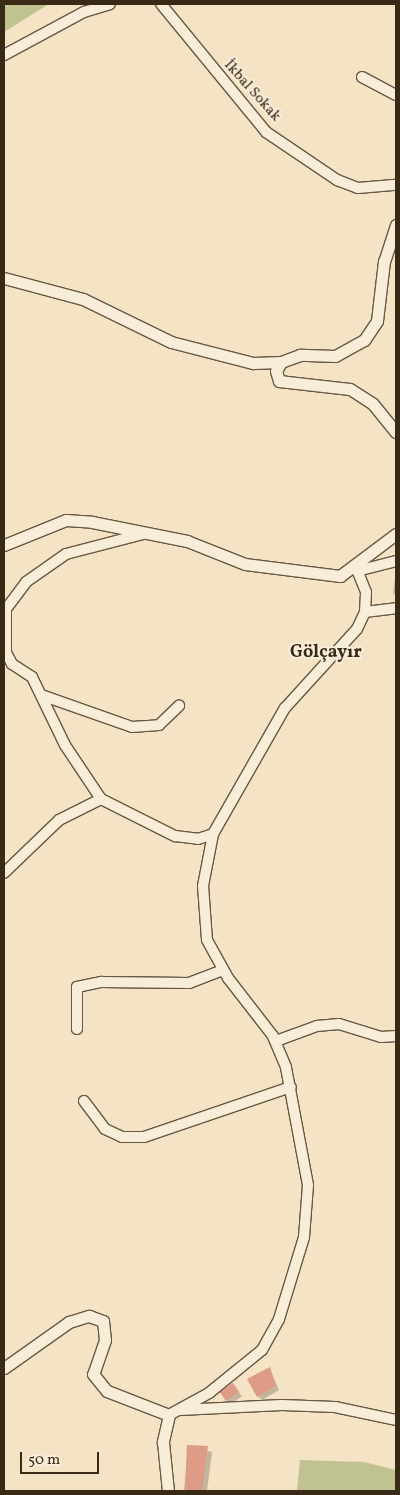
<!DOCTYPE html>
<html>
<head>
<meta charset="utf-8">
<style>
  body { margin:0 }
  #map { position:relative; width:400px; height:1495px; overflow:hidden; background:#f4e3c5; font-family:Vollkorn,serif }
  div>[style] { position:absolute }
  .green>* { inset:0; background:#c1c291 }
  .shadow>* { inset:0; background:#0003 }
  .building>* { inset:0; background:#de9b85; transform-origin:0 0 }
  .roads { filter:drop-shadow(1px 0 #685841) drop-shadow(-1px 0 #685841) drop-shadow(0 1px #685841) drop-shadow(0 -1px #685841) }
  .minor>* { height:10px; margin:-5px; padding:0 5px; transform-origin:5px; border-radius:5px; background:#f8edd9 }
  .tertiary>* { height:11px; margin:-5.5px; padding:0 5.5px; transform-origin:5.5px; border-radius:5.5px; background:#f8edd9 }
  span { translate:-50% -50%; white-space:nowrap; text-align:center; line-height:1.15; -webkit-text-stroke:4px #f8edd9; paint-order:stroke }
  .street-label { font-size:15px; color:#392a15 }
  .quarter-label { font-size:18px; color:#392a15; font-weight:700 }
  .frame { position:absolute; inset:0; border:5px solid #392a15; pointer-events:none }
  .scale { position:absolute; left:20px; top:1452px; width:79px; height:22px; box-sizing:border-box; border:2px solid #392a15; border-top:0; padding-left:6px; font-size:15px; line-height:18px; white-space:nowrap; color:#392a15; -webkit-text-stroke:4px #f8edd9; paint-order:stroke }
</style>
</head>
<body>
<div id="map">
  <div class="green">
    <i style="clip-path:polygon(4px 4px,49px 4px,4px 32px)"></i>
    <i style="clip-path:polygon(300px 1460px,364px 1462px,396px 1470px,396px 1491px,297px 1491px)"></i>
  </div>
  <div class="shadow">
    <i style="clip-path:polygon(396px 570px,396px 596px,393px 593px)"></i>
    <i style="clip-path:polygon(270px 1369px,279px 1390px,262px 1400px,258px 1396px)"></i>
    <i style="clip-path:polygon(233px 1385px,242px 1396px,231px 1404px,227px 1400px)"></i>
    <i style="clip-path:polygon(188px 1446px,212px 1452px,207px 1491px,184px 1491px)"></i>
  </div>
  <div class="building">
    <i style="clip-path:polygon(270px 1367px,276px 1386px,257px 1397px,247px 1379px)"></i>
    <i style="left:233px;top:1383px;width:11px;height:16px;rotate:56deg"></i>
    <i style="clip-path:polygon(187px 1445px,208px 1446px,202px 1491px,185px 1491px)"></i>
  </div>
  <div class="roads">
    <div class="minor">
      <i style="left:161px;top:4px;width:166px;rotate:50.6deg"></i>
      <i style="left:266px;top:132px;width:86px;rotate:34.1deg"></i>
      <i style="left:337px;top:180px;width:22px;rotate:21deg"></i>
      <i style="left:358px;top:188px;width:38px;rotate:-5deg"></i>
      <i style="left:4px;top:55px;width:91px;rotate:-28.3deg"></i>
      <i style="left:84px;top:12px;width:27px;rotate:-17deg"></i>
      <i style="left:362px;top:77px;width:38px;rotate:28deg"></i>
      <i style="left:357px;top:571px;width:40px;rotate:-14.4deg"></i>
      <i style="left:365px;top:612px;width:31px;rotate:-7deg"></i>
      <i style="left:44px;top:696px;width:93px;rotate:19.4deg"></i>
      <i style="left:132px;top:727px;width:27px;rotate:-4deg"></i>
      <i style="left:159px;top:725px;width:28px;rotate:-44deg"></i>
      <i style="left:101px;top:799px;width:65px;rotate:-123.7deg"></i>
      <i style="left:65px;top:745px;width:76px;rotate:-115.9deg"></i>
      <i style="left:32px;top:677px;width:24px;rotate:-147deg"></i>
      <i style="left:12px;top:664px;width:13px;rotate:-117deg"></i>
      <i style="left:6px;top:652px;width:43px;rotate:-90deg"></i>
      <i style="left:6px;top:609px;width:34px;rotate:-53deg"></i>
      <i style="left:26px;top:582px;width:49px;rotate:-35deg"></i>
      <i style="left:66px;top:554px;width:80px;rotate:-14.6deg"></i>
      <i style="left:4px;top:873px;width:76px;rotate:-43.9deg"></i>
      <i style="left:59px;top:820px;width:47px;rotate:-26.6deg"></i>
      <i style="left:101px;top:799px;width:83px;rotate:26.6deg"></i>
      <i style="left:175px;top:836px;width:23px;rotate:7deg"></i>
      <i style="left:198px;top:839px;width:16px;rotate:-18deg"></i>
      <i style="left:77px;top:1029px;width:42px;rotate:-90deg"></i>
      <i style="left:77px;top:987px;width:25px;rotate:-12deg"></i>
      <i style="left:101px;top:982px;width:88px;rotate:0.7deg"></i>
      <i style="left:189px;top:983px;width:36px;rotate:-21deg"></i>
      <i style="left:276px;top:1041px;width:44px;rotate:-20.1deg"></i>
      <i style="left:317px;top:1026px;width:22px;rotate:-5deg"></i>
      <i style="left:339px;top:1024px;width:44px;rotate:17.2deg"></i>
      <i style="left:381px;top:1037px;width:15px;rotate:-4deg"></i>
      <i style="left:84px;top:1101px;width:35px;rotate:53deg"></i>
      <i style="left:105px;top:1129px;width:19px;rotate:25deg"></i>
      <i style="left:122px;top:1137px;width:22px"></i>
      <i style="left:144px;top:1137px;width:155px;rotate:-18.8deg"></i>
      <i style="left:180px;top:1410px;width:102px;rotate:-2.8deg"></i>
      <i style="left:282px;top:1405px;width:53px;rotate:2.2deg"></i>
      <i style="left:335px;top:1407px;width:62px;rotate:12deg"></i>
      <i style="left:169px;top:1415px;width:46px;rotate:-28.8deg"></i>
      <i style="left:209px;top:1393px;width:68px;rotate:-39.1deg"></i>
      <i style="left:262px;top:1350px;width:35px;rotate:-61deg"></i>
      <i style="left:279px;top:1319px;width:86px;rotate:-73deg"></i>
      <i style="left:304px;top:1237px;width:52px;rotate:-85.6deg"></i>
      <i style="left:308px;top:1185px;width:120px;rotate:-100.6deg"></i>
      <i style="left:286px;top:1067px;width:34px;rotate:-113deg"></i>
      <i style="left:273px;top:1036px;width:73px;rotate:-127.8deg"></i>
      <i style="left:228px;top:978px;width:43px;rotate:-118.9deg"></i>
      <i style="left:207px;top:940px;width:54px;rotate:-94.2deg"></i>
      <i style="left:203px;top:886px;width:53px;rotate:-79.1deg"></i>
      <i style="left:213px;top:834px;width:145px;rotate:-60.3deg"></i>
      <i style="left:285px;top:708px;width:107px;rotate:-47.7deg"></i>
      <i style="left:357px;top:629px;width:19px;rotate:-65deg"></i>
      <i style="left:365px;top:612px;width:20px;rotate:-87deg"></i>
      <i style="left:366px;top:592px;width:29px;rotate:-112deg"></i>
    </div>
    <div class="tertiary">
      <i style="left:396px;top:225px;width:38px;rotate:108deg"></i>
      <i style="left:384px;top:261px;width:60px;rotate:96.7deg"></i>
      <i style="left:377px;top:321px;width:23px;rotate:124deg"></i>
      <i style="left:364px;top:340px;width:33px;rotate:151deg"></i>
      <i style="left:335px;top:356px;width:35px;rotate:-178deg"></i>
      <i style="left:300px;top:355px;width:20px;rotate:160deg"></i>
      <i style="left:281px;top:362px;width:10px;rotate:119deg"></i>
      <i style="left:276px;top:371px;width:10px;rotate:73deg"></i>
      <i style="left:279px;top:381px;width:71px;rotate:6.4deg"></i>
      <i style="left:350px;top:389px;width:27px;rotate:33deg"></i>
      <i style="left:373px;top:404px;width:36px;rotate:51deg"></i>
      <i style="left:4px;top:278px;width:82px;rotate:14.9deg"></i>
      <i style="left:83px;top:299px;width:98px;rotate:26deg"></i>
      <i style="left:171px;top:342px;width:85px;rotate:14.4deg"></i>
      <i style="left:253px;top:363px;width:28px;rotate:-2deg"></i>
      <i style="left:4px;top:545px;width:67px;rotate:-22deg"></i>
      <i style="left:66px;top:520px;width:26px;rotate:4deg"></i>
      <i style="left:92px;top:522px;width:97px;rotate:11.3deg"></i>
      <i style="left:187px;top:541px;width:62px;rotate:21.6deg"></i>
      <i style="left:245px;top:564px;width:96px;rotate:7.2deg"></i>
      <i style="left:340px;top:576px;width:70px;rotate:-36.9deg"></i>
      <i style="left:4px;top:1368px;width:80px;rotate:-35.3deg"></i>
      <i style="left:69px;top:1322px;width:21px;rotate:-17deg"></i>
      <i style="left:89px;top:1316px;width:15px;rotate:20deg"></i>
      <i style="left:103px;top:1321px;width:19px;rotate:84deg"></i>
      <i style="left:105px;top:1340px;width:36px;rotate:109deg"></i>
      <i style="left:93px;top:1374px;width:22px;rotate:51deg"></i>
      <i style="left:107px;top:1391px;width:66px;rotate:21.2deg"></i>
      <i style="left:169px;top:1415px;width:28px;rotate:103deg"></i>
      <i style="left:163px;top:1442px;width:49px;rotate:84.2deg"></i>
    </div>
  </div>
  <div class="street-label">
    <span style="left:252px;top:91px;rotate:48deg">İkbal Sokak</span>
  </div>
  <div class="quarter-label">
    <span style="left:326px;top:653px">Gölçayır</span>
  </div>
  <div class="frame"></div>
  <div class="scale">50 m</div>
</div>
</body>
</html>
